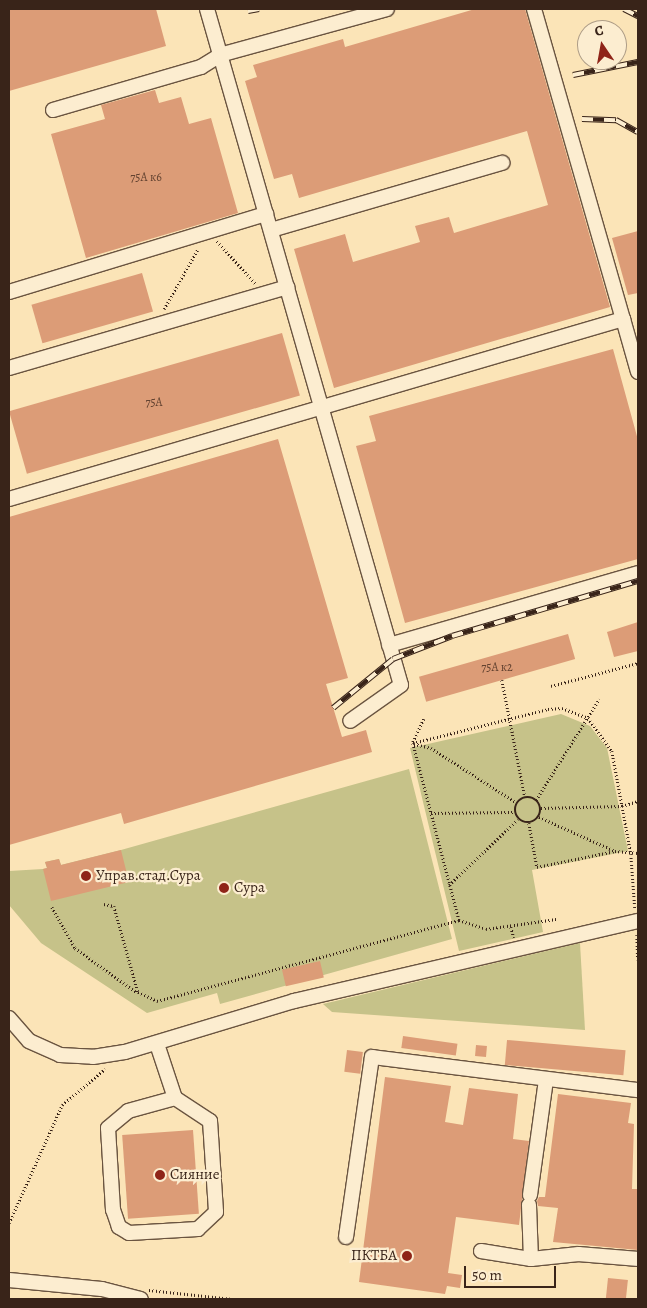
<!DOCTYPE html>
<html>
<head>
<meta charset="utf-8">
<style>
  body { margin:0 }
  #map { position:relative; width:647px; height:1308px; overflow:hidden; background:#fbe4b7; font-family:Alegreya,serif }
  div>[style] { position:absolute }
  .green>* { inset:0; background:#c6c289 }
  .building>* { inset:0; background:#dc9c77; transform-origin:0 0 }
  .path>* { height:2.5px; margin-top:-1.25px; transform-origin:0; background:repeating-linear-gradient(90deg,#392419 0 1px,transparent 0 3.5px) }
  .path>.ring { margin:-1.25px; padding:0; box-sizing:content-box; background:none; border:2.5px solid #392419; border-radius:50% }
  .roads { filter:drop-shadow(1px 0 #6a5440) drop-shadow(-1px 0 #6a5440) drop-shadow(0 1px #6a5440) drop-shadow(0 -1px #6a5440) }
  .minor>* { height:14px; margin:-7px; padding:0 7px; transform-origin:7px; border-radius:7px; background:#fcedd0 }
  .rail>* { height:5.5px; margin-top:-2.75px; transform-origin:0; background:repeating-linear-gradient(90deg,#fcedd0 0 11px,#392419 0 22px); box-sizing:border-box; border-block:1px solid #392419 }
  .dots>* { width:14px; height:14px; translate:-50% -50%; box-sizing:border-box; border:2px solid #fcedd0; border-radius:50% }
  span { translate:-50% -50%; white-space:nowrap; text-align:center; line-height:1.15; -webkit-text-stroke:4.5px #fcedd0; paint-order:stroke }
  .number-label { font-size:12px; color:#624230 }
  .number-label span { -webkit-text-stroke-width:0 }
  .poi-label { font-size:15px; color:#392419 }
  .left { translate:0 -50%; text-align:left }
  .right { translate:-100% -50%; text-align:right }
  .frame { position:absolute; inset:0; border:10px solid #392419; pointer-events:none }
  .north { position:absolute; left:577px; top:20px; width:50px; height:50px; box-sizing:border-box; background:#fcedd0; border:1px solid #ae9d87; border-radius:50%; rotate:348deg; font-size:14px; font-weight:700; line-height:20px; text-align:center; color:#392419 }
  .north::after { content:''; display:block; margin:auto; width:18px; height:22px; background:#8f2418; clip-path:polygon(50% 0,100% 100%,50% 72%,0 100%) }
  .scale { position:absolute; left:464px; top:1266px; width:92px; height:22px; box-sizing:border-box; border:2px solid #392419; border-top:0; padding-left:6px; font-size:15px; line-height:18px; white-space:nowrap; color:#392419; -webkit-text-stroke:4px #fcedd0; paint-order:stroke }
</style>
</head>
<body>
<div id="map">
  <div class="green">
    <i style="clip-path:polygon(561px 714px,590px 726px,607px 748px,628px 851px,532px 870px,543px 932px,459px 951px,410px 748px)"></i>
    <i style="clip-path:polygon(409px 769px,452px 939px,220px 1004px,217px 993px,147px 1013px,41px 943px,9px 905px,9px 871px,43px 869px,47px 868px,45px 862px,59px 859px,61px 865px,121px 850px)"></i>
    <i style="clip-path:polygon(580px 943px,585px 1030px,332px 1012px,323px 1004px)"></i>
  </div>
  <div class="building">
    <i style="clip-path:polygon(9px 9px,156px 9px,166px 46px,9px 91px)"></i>
    <i style="clip-path:polygon(475px 9px,525px 9px,610px 307px,334px 388px,294px 249px,345px 234px,353px 262px,420px 242px,415px 226px,449px 217px,454px 233px,548px 205px,527px 131px,299px 198px,292px 174px,274px 179px,245px 81px,257px 77px,253px 65px,343px 39px,345px 47px)"></i>
    <i style="clip-path:polygon(155px 90px,159px 103px,181px 97px,189px 124px,211px 118px,238px 213px,86px 258px,51px 134px,105px 119px,101px 105px)"></i>
    <i style="clip-path:polygon(638px 231px,638px 293px,628px 295px,612px 238px)"></i>
    <i style="left:142px;top:273px;width:40px;height:115px;rotate:74deg"></i>
    <i style="left:282px;top:333px;width:65px;height:284px;rotate:74deg"></i>
    <i style="clip-path:polygon(613px 349px,638px 440px,638px 559px,405px 623px,356px 446px,376px 441px,369px 416px)"></i>
    <i style="clip-path:polygon(278px 439px,348px 678px,326px 684px,342px 737px,366px 730px,372px 752px,124px 824px,121px 813px,9px 845px,9px 517px)"></i>
    <i style="clip-path:polygon(638px 622px,638px 651px,614px 657px,607px 632px)"></i>
    <i style="left:568px;top:634px;width:26px;height:155px;rotate:74deg"></i>
    <i style="clip-path:polygon(121px 850px,129px 882px,51px 901px,43px 869px,47px 868px,45px 862px,59px 859px,61px 865px)"></i>
    <i style="left:320px;top:961px;width:17px;height:39px;rotate:77deg"></i>
    <i style="left:403px;top:1036px;width:55px;height:12px;rotate:8deg"></i>
    <i style="left:507px;top:1040px;width:119px;height:25px;rotate:5deg"></i>
    <i style="left:476px;top:1045px;width:11px;height:11px;rotate:5deg"></i>
    <i style="left:347px;top:1050px;width:16px;height:22px;rotate:7deg"></i>
    <i style="clip-path:polygon(385px 1077px,451px 1086px,445px 1122px,463px 1125px,469px 1088px,518px 1094px,513px 1139px,529px 1141px,519px 1225px,456px 1217px,448px 1273px,462px 1275px,460px 1288px,447px 1286px,445px 1294px,359px 1282px)"></i>
    <i style="clip-path:polygon(558px 1094px,631px 1103px,628px 1123px,634px 1124px,632px 1189px,637px 1189px,638px 1250px,553px 1242px,558px 1208px,538px 1206px,537px 1201px,539px 1197px,545px 1197px)"></i>
    <i style="left:193px;top:1130px;width:84px;height:71px;rotate:86deg"></i>
    <i style="left:608px;top:1278px;width:20px;height:21px;rotate:6deg"></i>
  </div>
  <div class="path">
    <i style="left:217px;top:241px;width:57px;rotate:47.9deg"></i>
    <i style="left:164px;top:309px;width:69px;rotate:-60.5deg"></i>
    <i style="left:502px;top:680px;width:119px;rotate:78.9deg"></i>
    <i style="left:551px;top:686px;width:90px;rotate:-14.8deg"></i>
    <i style="left:424px;top:719px;width:26px;rotate:115deg"></i>
    <i style="left:413px;top:743px;width:183px;rotate:75.4deg"></i>
    <i style="left:459px;top:920px;width:28px;rotate:18deg"></i>
    <i style="left:486px;top:929px;width:71px;rotate:-8.1deg"></i>
    <i style="left:413px;top:743px;width:139px;rotate:-14.1deg"></i>
    <i style="left:548px;top:709px;width:14px;rotate:-4deg"></i>
    <i style="left:562px;top:708px;width:28px;rotate:21deg"></i>
    <i style="left:588px;top:718px;width:41px;rotate:54deg"></i>
    <i style="left:612px;top:751px;width:105px;rotate:79.5deg"></i>
    <i style="left:631px;top:854px;width:55px;rotate:85.8deg"></i>
    <i style="left:414px;top:744px;width:17px;rotate:13deg"></i>
    <i style="left:431px;top:748px;width:102px;rotate:32.6deg"></i>
    <i class="ring" style="left:515px;top:797px;width:23.5px;height:23.5px"></i>
    <i style="left:536px;top:800px;width:119px;rotate:-58deg"></i>
    <i style="left:541px;top:808px;width:81px;rotate:-1.4deg"></i>
    <i style="left:622px;top:806px;width:17px;rotate:-17deg"></i>
    <i style="left:431px;top:813px;width:84px;rotate:-0.7deg"></i>
    <i style="left:539px;top:817px;width:83px;rotate:24.1deg"></i>
    <i style="left:615px;top:851px;width:23px;rotate:5deg"></i>
    <i style="left:529px;top:823px;width:45px;rotate:79.7deg"></i>
    <i style="left:537px;top:867px;width:80px;rotate:-11.6deg"></i>
    <i style="left:449px;top:885px;width:95px;rotate:-43.7deg"></i>
    <i style="left:104px;top:904px;width:10px;rotate:11deg"></i>
    <i style="left:114px;top:906px;width:89px;rotate:74.4deg"></i>
    <i style="left:138px;top:992px;width:21px;rotate:25deg"></i>
    <i style="left:157px;top:1001px;width:313px;rotate:-15deg"></i>
    <i style="left:52px;top:907px;width:47px;rotate:60.7deg"></i>
    <i style="left:75px;top:948px;width:75px;rotate:35.8deg"></i>
    <i style="left:511px;top:927px;width:11px;rotate:75deg"></i>
    <i style="left:637px;top:935px;width:25px;rotate:88deg"></i>
    <i style="left:9px;top:1223px;width:129px;rotate:-65.8deg"></i>
    <i style="left:62px;top:1105px;width:56px;rotate:-39.9deg"></i>
    <i style="left:149px;top:1290px;width:84px;rotate:6.1deg"></i>
  </div>
  <div class="roads">
    <div class="minor">
      <i style="left:207px;top:9px;width:703px;rotate:73.99deg"></i>
      <i style="left:401px;top:685px;width:62px;rotate:144.8deg"></i>
      <i style="left:534px;top:9px;width:323px;rotate:74deg"></i>
      <i style="left:53px;top:110px;width:154px;rotate:-16.2deg"></i>
      <i style="left:201px;top:67px;width:22px;rotate:-32deg"></i>
      <i style="left:220px;top:55px;width:173px;rotate:-15.4deg"></i>
      <i style="left:271px;top:230px;width:241px;rotate:-16.2deg"></i>
      <i style="left:9px;top:292px;width:269px;rotate:-16.9deg"></i>
      <i style="left:9px;top:368px;width:290px;rotate:-16.2deg"></i>
      <i style="left:9px;top:499px;width:640px;rotate:-16.34deg"></i>
      <i style="left:623px;top:319px;width:55px;rotate:74.2deg"></i>
      <i style="left:389px;top:645px;width:259px;rotate:-16.1deg"></i>
      <i style="left:9px;top:1018px;width:30px;rotate:49deg"></i>
      <i style="left:29px;top:1041px;width:34px;rotate:24deg"></i>
      <i style="left:60px;top:1055px;width:33px;rotate:3deg"></i>
      <i style="left:93px;top:1057px;width:32px;rotate:-9deg"></i>
      <i style="left:125px;top:1052px;width:177px;rotate:-16.8deg"></i>
      <i style="left:294px;top:1001px;width:353px;rotate:-13.1deg"></i>
      <i style="left:157px;top:1044px;width:57px;rotate:71.6deg"></i>
      <i style="left:175px;top:1098px;width:42px;rotate:33.3deg"></i>
      <i style="left:210px;top:1121px;width:91px;rotate:86.2deg"></i>
      <i style="left:216px;top:1212px;width:25px;rotate:137deg"></i>
      <i style="left:198px;top:1229px;width:69px;rotate:176.7deg"></i>
      <i style="left:129px;top:1233px;width:12px;rotate:-149deg"></i>
      <i style="left:119px;top:1227px;width:18px;rotate:-109deg"></i>
      <i style="left:113px;top:1210px;width:82px;rotate:-93.5deg"></i>
      <i style="left:108px;top:1128px;width:26px;rotate:-40deg"></i>
      <i style="left:128px;top:1111px;width:49px;rotate:-15.5deg"></i>
      <i style="left:530px;top:1195px;width:117px;rotate:-82.1deg"></i>
      <i style="left:529px;top:1205px;width:54px;rotate:87.9deg"></i>
      <i style="left:346px;top:1237px;width:182px;rotate:-81.8deg"></i>
      <i style="left:372px;top:1057px;width:268px;rotate:7.1deg"></i>
      <i style="left:481px;top:1251px;width:51px;rotate:9.1deg"></i>
      <i style="left:531px;top:1259px;width:48px;rotate:-5.9deg"></i>
      <i style="left:579px;top:1254px;width:59px;rotate:4.8deg"></i>
      <i style="left:9px;top:1280px;width:93px;rotate:5.5deg"></i>
      <i style="left:102px;top:1289px;width:40px;rotate:14.4deg"></i>
    </div>
  </div>
  <div class="rail">
    <i style="left:624px;top:9px;width:16px;rotate:27deg"></i>
    <i style="left:248px;top:11px;width:11px;rotate:-10deg"></i>
    <i style="left:573px;top:75px;width:66px;rotate:-11.3deg"></i>
    <i style="left:582px;top:119px;width:34px;rotate:2deg"></i>
    <i style="left:616px;top:120px;width:25px;rotate:29deg"></i>
    <i style="left:333px;top:708px;width:77px;rotate:-39.2deg"></i>
    <i style="left:393px;top:659px;width:63px;rotate:-21.3deg"></i>
    <i style="left:452px;top:636px;width:194px;rotate:-16.5deg"></i>
  </div>
  <div class="dots">
    <i style="left:86px;top:876px;background:#8f2418"></i>
    <i style="left:224px;top:888px;background:#8f2418"></i>
    <i style="left:160px;top:1175px;background:#8f2418"></i>
    <i style="left:407px;top:1256px;background:#8f2418"></i>
  </div>
  <div class="number-label">
    <span style="left:146px;top:178px">75А к6</span>
    <span style="left:154px;top:403px">75А</span>
    <span style="left:497px;top:668px">75А к2</span>
  </div>
  <div class="poi-label">
    <span class="left" style="left:96px;top:876px">Управ.стад.Сура</span>
    <span class="left" style="left:234px;top:888px">Сура</span>
    <span class="left" style="left:170px;top:1175px">Сияние</span>
    <span class="right" style="left:397px;top:1256px">ПКТБА</span>
  </div>
  <div class="frame"></div>
  <div class="north">С</div>
  <div class="scale">50 m</div>
</div>
</body>
</html>
